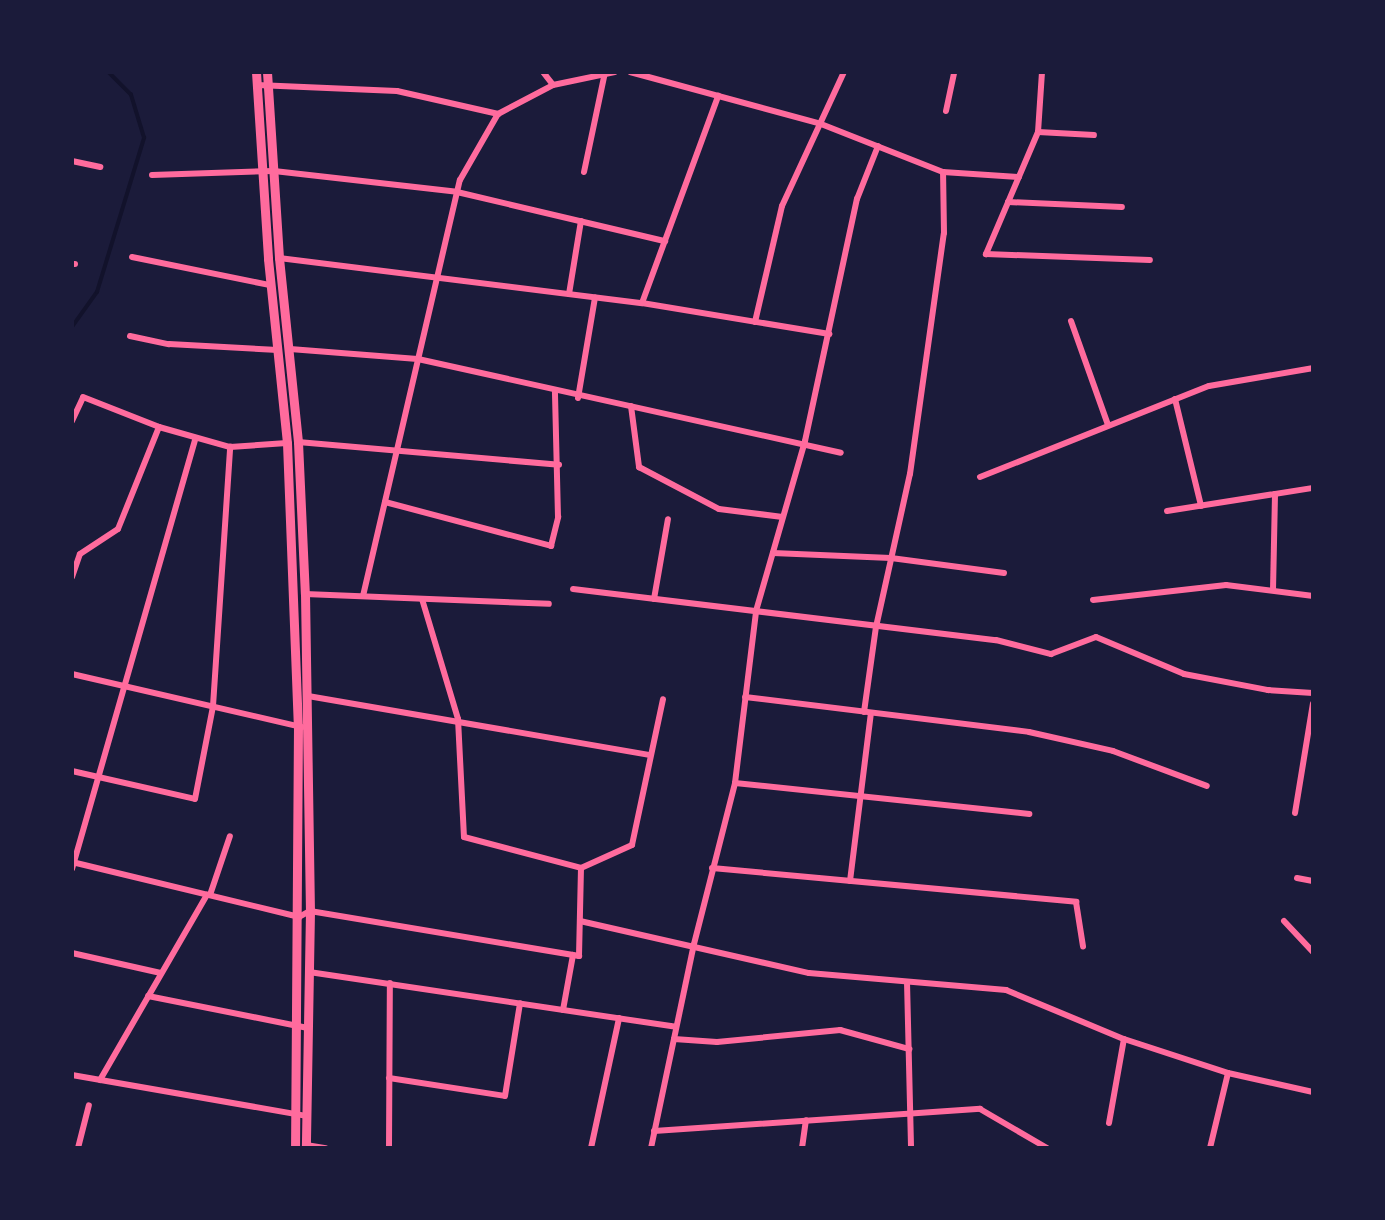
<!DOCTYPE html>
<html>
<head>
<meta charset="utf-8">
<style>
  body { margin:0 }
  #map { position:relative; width:1385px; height:1220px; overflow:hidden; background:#1b1b3a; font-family:"Archivo Narrow",sans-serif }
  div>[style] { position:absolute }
  .stream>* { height:3.5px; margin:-1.75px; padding:0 1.75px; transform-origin:1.75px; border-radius:1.75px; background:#12122b }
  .minor>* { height:6px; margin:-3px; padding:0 3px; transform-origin:3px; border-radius:3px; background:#ff6b9d }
  .secondary>* { height:9px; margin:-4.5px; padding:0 4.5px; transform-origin:4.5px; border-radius:4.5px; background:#ff6b9d }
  span { translate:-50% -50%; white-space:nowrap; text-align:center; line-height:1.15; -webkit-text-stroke:5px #1b1b3a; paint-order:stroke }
  .frame { position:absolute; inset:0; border:74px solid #1b1b3a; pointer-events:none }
</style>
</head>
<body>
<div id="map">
  <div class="stream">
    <i style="left:72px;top:327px;width:43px;rotate:-54.5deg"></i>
    <i style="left:97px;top:292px;width:161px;rotate:-73deg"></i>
    <i style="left:144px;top:138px;width:45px;rotate:-106.8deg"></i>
    <i style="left:131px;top:95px;width:33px;rotate:-135deg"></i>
  </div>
  <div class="minor">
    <i style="left:543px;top:72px;width:16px;rotate:52deg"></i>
    <i style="left:630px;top:72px;width:198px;rotate:15.2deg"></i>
    <i style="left:821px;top:124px;width:131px;rotate:21.5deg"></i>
    <i style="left:943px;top:172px;width:76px;rotate:3.8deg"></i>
    <i style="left:1042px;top:72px;width:60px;rotate:93.8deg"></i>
    <i style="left:1038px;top:132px;width:133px;rotate:113.1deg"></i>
    <i style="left:986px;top:254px;width:164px;rotate:2.1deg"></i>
    <i style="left:257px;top:85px;width:140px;rotate:2.5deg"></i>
    <i style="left:397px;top:91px;width:104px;rotate:12.8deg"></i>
    <i style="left:946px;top:111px;width:40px;rotate:-78deg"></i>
    <i style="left:1038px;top:132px;width:56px;rotate:3.1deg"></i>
    <i style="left:72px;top:161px;width:29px;rotate:12deg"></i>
    <i style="left:584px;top:172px;width:102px;rotate:-78.1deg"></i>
    <i style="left:152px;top:175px;width:122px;rotate:-1.9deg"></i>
    <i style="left:274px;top:171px;width:184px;rotate:6.5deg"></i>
    <i style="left:457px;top:192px;width:214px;rotate:13.3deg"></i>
    <i style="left:1008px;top:202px;width:114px;rotate:2.5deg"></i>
    <i style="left:132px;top:257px;width:141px;rotate:11.5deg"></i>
    <i style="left:279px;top:258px;width:366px;rotate:7.1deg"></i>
    <i style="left:642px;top:303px;width:190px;rotate:9.4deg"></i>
    <i style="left:72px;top:264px;width:3px"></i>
    <i style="left:569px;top:294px;width:74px;rotate:-80.7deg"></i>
    <i style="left:642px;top:303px;width:221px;rotate:-69.8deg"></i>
    <i style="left:1071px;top:321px;width:110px;rotate:70.4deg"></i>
    <i style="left:755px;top:322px;width:119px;rotate:-76.9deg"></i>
    <i style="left:782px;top:206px;width:148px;rotate:-65.2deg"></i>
    <i style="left:130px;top:336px;width:40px;rotate:12deg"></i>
    <i style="left:169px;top:344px;width:109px;rotate:3.2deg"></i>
    <i style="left:290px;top:349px;width:128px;rotate:4.5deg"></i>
    <i style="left:418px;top:359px;width:433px;rotate:12.5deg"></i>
    <i style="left:578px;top:398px;width:102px;rotate:-80.4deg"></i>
    <i style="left:1175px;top:399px;width:110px;rotate:76.3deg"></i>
    <i style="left:631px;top:406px;width:62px;rotate:82.5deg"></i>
    <i style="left:639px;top:467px;width:90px;rotate:27.7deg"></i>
    <i style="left:719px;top:509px;width:64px;rotate:7.1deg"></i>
    <i style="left:72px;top:421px;width:26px;rotate:-65deg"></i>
    <i style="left:83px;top:397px;width:82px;rotate:21.5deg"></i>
    <i style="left:159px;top:427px;width:74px;rotate:15.7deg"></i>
    <i style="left:230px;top:447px;width:57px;rotate:-4deg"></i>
    <i style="left:298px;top:442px;width:262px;rotate:5deg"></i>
    <i style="left:980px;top:477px;width:246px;rotate:-21.7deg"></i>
    <i style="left:1209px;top:386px;width:106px;rotate:-9.8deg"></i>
    <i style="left:385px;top:502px;width:172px;rotate:14.8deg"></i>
    <i style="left:551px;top:546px;width:30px;rotate:-76deg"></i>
    <i style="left:558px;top:517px;width:125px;rotate:-91.4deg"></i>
    <i style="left:1167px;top:511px;width:148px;rotate:-9deg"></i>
    <i style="left:773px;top:553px;width:118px;rotate:2.4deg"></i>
    <i style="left:891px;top:558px;width:114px;rotate:7.6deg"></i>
    <i style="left:72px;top:577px;width:24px;rotate:-71deg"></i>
    <i style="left:80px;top:554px;width:45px;rotate:-33.3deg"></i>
    <i style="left:118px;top:529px;width:110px;rotate:-68.1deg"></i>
    <i style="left:573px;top:589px;width:426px;rotate:6.9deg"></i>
    <i style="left:996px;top:640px;width:57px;rotate:14.3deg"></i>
    <i style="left:1051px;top:654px;width:48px;rotate:-20.7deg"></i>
    <i style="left:1096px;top:637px;width:95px;rotate:22.8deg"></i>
    <i style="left:1184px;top:674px;width:86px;rotate:10.8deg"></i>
    <i style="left:1268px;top:690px;width:45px;rotate:3.8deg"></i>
    <i style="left:1273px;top:590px;width:96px;rotate:-88.8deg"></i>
    <i style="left:305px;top:594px;width:244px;rotate:2.3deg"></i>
    <i style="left:363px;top:596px;width:427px;rotate:-76.9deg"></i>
    <i style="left:460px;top:180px;width:76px;rotate:-60.1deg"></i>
    <i style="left:498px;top:114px;width:62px;rotate:-27.8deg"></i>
    <i style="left:553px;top:85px;width:63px;rotate:-11.8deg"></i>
    <i style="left:422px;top:599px;width:125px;rotate:73.3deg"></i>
    <i style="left:458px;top:719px;width:118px;rotate:87.1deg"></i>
    <i style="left:464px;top:837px;width:121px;rotate:14.8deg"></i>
    <i style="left:581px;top:868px;width:56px;rotate:-24.3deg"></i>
    <i style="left:632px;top:845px;width:149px;rotate:-78deg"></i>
    <i style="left:654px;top:599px;width:81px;rotate:-80.1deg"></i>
    <i style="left:1093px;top:600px;width:134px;rotate:-6.4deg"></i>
    <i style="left:1226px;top:585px;width:88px;rotate:7.2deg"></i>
    <i style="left:72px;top:674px;width:236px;rotate:13deg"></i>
    <i style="left:308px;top:696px;width:346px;rotate:9.8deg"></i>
    <i style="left:745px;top:697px;width:286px;rotate:7deg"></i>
    <i style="left:1029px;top:732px;width:86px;rotate:12.7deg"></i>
    <i style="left:1113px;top:751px;width:100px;rotate:20.4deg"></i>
    <i style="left:864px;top:712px;width:86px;rotate:-82deg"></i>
    <i style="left:876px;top:627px;width:157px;rotate:-77.5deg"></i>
    <i style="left:910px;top:474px;width:243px;rotate:-82deg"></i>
    <i style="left:944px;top:233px;width:61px;rotate:-90.9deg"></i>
    <i style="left:72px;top:771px;width:126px;rotate:12.8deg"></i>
    <i style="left:195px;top:799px;width:95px;rotate:-79deg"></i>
    <i style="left:213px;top:706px;width:260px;rotate:-86.2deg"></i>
    <i style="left:735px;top:783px;width:296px;rotate:6deg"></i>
    <i style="left:1295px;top:813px;width:111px;rotate:-80.7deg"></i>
    <i style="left:72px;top:862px;width:234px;rotate:13.6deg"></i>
    <i style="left:299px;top:917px;width:13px;rotate:-29deg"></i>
    <i style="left:310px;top:911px;width:273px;rotate:9.5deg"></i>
    <i style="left:579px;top:956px;width:88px;rotate:-88.7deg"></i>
    <i style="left:712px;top:868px;width:366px;rotate:5.3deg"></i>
    <i style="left:1076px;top:902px;width:45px;rotate:81deg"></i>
    <i style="left:72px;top:869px;width:447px;rotate:-74deg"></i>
    <i style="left:1297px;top:878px;width:16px;rotate:11deg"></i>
    <i style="left:850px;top:881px;width:169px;rotate:-82.9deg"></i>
    <i style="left:210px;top:895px;width:62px;rotate:-71.3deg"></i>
    <i style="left:580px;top:921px;width:235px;rotate:12.8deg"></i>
    <i style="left:809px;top:973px;width:198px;rotate:4.9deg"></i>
    <i style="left:1006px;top:990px;width:128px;rotate:22.6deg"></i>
    <i style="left:1124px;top:1039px;width:109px;rotate:18.1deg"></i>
    <i style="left:1228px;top:1073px;width:87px;rotate:12.6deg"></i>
    <i style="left:1284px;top:921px;width:42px;rotate:46.9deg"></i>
    <i style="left:72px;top:953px;width:91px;rotate:12.7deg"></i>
    <i style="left:309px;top:972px;width:371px;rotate:8.5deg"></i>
    <i style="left:907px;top:982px;width:166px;rotate:88.6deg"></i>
    <i style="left:148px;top:996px;width:163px;rotate:11.3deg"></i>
    <i style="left:563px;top:1010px;width:56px;rotate:-79.7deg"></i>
    <i style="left:674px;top:1039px;width:43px;rotate:4deg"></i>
    <i style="left:717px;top:1042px;width:124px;rotate:-5.6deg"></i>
    <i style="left:840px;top:1030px;width:72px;rotate:15.4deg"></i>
    <i style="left:72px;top:1075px;width:239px;rotate:9.9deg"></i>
    <i style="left:389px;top:1078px;width:117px;rotate:8.8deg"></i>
    <i style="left:505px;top:1096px;width:94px;rotate:-80.8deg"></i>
    <i style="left:100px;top:1080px;width:214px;rotate:-60deg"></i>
    <i style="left:1109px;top:1123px;width:85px;rotate:-79.9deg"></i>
    <i style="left:654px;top:1131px;width:327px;rotate:-3.9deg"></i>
    <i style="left:980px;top:1109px;width:78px;rotate:30.2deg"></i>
    <i style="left:306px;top:1145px;width:20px;rotate:9deg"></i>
    <i style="left:78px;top:1148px;width:44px;rotate:-75.7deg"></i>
    <i style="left:389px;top:1148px;width:165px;rotate:-89.7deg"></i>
    <i style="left:591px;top:1148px;width:133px;rotate:-77.8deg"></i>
    <i style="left:651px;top:1148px;width:208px;rotate:-78.1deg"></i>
    <i style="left:694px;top:944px;width:166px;rotate:-75.7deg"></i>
    <i style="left:735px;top:783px;width:173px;rotate:-83deg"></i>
    <i style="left:756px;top:611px;width:177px;rotate:-73.9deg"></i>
    <i style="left:805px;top:441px;width:248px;rotate:-77.9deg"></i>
    <i style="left:857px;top:199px;width:57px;rotate:-68.4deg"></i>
    <i style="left:802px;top:1148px;width:28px;rotate:-82deg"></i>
    <i style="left:1210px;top:1148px;width:77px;rotate:-76.5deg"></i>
  </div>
  <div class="secondary">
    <i style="left:256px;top:72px;width:187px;rotate:86.3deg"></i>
    <i style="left:268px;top:259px;width:185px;rotate:84.1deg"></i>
    <i style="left:287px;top:443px;width:283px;rotate:87.8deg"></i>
    <i style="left:298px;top:726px;width:422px;rotate:90.4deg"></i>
    <i style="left:267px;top:72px;width:186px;rotate:86.3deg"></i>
    <i style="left:279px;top:258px;width:185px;rotate:84.1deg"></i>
    <i style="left:298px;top:442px;width:152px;rotate:87.4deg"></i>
    <i style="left:305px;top:594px;width:317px;rotate:89.1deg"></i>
    <i style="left:310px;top:911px;width:237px;rotate:91deg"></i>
  </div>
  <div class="frame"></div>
</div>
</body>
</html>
